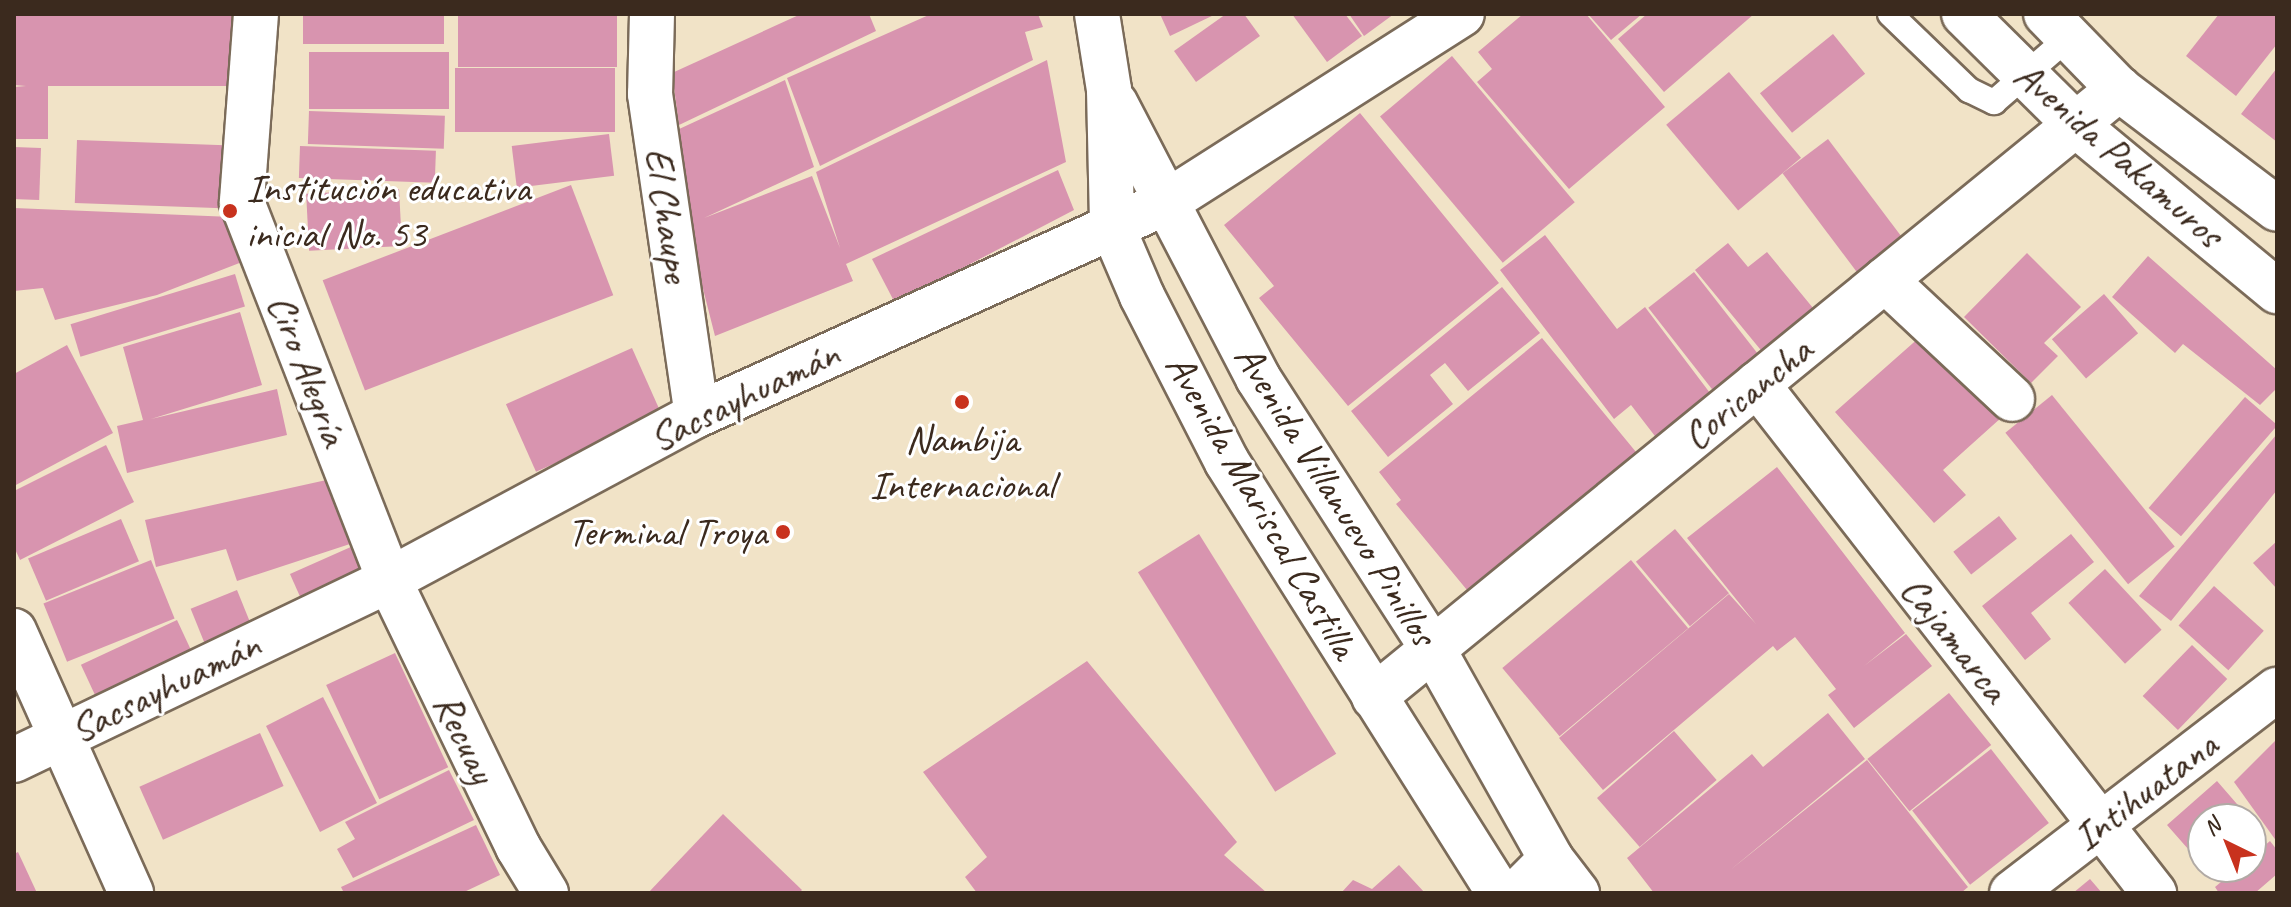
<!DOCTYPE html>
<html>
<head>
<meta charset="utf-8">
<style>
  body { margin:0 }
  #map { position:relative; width:2291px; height:907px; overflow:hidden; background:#f1e3c7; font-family:Caveat,sans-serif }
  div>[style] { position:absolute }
  .building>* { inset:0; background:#d894af; transform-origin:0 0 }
  .roads { filter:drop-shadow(2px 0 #7b6b59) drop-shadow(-2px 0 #7b6b59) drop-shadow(0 2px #7b6b59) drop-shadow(0 -2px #7b6b59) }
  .service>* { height:24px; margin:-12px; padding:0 12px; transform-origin:12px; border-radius:12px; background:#fff }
  .minor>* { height:44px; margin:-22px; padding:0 22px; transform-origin:22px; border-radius:22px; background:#fff }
  .tertiary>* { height:44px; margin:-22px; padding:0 22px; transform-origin:22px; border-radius:22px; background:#fff }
  .trunk>* { height:44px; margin:-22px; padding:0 22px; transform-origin:22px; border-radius:22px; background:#fff }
  .dots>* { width:22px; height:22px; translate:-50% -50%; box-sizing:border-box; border:4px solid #fff; border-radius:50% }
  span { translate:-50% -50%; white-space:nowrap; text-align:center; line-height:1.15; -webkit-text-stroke:6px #fff; paint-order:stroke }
  .street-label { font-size:40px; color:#3b2a1e }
  .poi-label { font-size:40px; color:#3b2a1e }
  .left { translate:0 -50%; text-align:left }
  .right { translate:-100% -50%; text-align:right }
  .frame { position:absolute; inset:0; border:16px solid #3b2a1e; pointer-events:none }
  .north { position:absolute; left:2187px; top:803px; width:80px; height:80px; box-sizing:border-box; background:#fff; border:2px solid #b1aaa5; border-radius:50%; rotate:317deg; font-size:22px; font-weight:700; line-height:32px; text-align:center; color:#3b2a1e }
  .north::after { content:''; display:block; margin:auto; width:28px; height:36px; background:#c8321e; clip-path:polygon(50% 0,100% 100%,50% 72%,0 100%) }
</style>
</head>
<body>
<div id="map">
  <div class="building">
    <i style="clip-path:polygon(14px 14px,235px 14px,232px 86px,48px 86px,48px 139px,14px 139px,14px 87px,26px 86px,14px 85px)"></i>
    <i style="left:303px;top:14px;width:141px;height:30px"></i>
    <i style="left:458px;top:14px;width:159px;height:53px"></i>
    <i style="clip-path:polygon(801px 14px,869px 14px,876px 31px,679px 125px,672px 73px)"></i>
    <i style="clip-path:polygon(931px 14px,1038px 14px,1043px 27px,1025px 32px,1033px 60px,820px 166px,787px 78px)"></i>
    <i style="clip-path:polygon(1160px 14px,1216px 14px,1170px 36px)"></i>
    <i style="clip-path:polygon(1226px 14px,1244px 14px,1260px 36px,1196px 82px,1174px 51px)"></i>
    <i style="clip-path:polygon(1292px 14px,1345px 14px,1362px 36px,1327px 62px)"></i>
    <i style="clip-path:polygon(1349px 14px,1394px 14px,1364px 36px)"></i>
    <i style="clip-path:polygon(1523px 14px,1586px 14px,1665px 107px,1569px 189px,1477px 82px,1492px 69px,1478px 52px)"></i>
    <i style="clip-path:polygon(1588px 14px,1642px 14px,1611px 40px)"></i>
    <i style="clip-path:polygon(1647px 14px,1754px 14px,1664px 92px,1618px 39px)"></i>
    <i style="clip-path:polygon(2219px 14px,2277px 14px,2277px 44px,2236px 96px,2186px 56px)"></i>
    <i style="left:1833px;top:34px;width:51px;height:94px;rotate:51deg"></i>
    <i style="left:309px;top:52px;width:140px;height:57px"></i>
    <i style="left:1452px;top:56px;width:191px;height:94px;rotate:50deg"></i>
    <i style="clip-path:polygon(1047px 60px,1066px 162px,846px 264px,853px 281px,715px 336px,687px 226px,691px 224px,677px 130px,785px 80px,814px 167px,704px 218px,812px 176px,840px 248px,816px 172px)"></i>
    <i style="left:615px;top:68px;width:64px;height:160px;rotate:90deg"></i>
    <i style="clip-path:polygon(2277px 68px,2277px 142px,2241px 114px)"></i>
    <i style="left:1729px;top:72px;width:112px;height:82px;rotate:50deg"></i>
    <i style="left:309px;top:111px;width:136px;height:33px;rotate:2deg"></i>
    <i style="clip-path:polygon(1360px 113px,1499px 283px,1348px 406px,1259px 298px,1274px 286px,1224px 225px)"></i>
    <i style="left:609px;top:134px;width:42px;height:98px;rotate:83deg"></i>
    <i style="left:1828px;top:139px;width:126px;height:57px;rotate:53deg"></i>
    <i style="left:77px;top:140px;width:148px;height:63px;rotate:2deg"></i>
    <i style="left:300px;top:146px;width:136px;height:32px;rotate:2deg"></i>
    <i style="left:14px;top:147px;width:27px;height:52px;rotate:2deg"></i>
    <i style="clip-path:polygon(1058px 170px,1074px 210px,895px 303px,872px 259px)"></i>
    <i style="left:571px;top:185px;width:118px;height:266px;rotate:69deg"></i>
    <i style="left:399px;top:189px;width:57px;height:93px;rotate:87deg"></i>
    <i style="clip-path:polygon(14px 208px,232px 217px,242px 262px,157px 295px,55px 320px,43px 288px,14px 291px)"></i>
    <i style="clip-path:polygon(1545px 235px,1617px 329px,1645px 307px,1713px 397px,1658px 440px,1631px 405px,1614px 419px,1500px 270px)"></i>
    <i style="clip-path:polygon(1728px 243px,1748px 267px,1767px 252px,1813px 308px,1784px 331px,1792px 341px,1769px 360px,1695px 270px)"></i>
    <i style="clip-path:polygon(2027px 253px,2081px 307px,2044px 343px,2058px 356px,2031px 383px,1964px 317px)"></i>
    <i style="clip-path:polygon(2148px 256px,2277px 370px,2277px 388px,2260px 405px,2183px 344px,2175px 353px,2112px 297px)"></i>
    <i style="left:1694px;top:272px;width:109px;height:58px;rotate:52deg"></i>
    <i style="left:235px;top:274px;width:34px;height:172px;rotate:73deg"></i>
    <i style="clip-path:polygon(1502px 287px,1540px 333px,1468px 391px,1445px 363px,1430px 375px,1453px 404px,1388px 457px,1351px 411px)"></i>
    <i style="left:2104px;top:294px;width:52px;height:69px;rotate:49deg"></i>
    <i style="clip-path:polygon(240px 312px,262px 385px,151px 419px,277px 389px,287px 435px,127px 473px,117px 426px,143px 420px,123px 347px)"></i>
    <i style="clip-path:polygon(1921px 336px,2002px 417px,1943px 470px,1966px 495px,1934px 523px,1835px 412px)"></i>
    <i style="clip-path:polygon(1542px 338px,1636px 452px,1467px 590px,1396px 504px,1401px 500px,1379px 472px)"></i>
    <i style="clip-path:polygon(67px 345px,113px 433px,14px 486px,14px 374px)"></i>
    <i style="left:632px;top:348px;width:74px;height:138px;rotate:66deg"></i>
    <i style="left:2052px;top:395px;width:195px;height:60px;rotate:51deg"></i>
    <i style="left:2245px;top:397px;width:43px;height:147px;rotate:41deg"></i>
    <i style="clip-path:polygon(2277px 434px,2277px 490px,2171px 621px,2139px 596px)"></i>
    <i style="clip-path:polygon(106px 445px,134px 502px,20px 560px,14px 547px,14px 491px)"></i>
    <i style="clip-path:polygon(1777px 467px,1905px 633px,1864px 666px,1906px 634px,1932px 666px,1854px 728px,1828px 695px,1836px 689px,1795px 637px,1777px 651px,1773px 646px,1603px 790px,1559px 738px,1729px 594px,1756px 624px,1687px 538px)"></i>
    <i style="clip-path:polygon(331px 479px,353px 543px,237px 581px,226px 549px,156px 567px,145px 520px)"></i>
    <i style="left:1999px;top:516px;width:29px;height:58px;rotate:52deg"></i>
    <i style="left:121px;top:519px;width:46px;height:101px;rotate:67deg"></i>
    <i style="left:1675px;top:529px;width:84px;height:51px;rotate:50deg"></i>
    <i style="left:1199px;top:534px;width:259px;height:72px;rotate:58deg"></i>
    <i style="clip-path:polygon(2071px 534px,2094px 562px,2031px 613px,2051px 639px,2025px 660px,1982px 606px)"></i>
    <i style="clip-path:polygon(2277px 541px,2277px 589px,2253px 563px)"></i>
    <i style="left:353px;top:546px;width:43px;height:69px;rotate:66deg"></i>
    <i style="left:151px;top:560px;width:63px;height:116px;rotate:68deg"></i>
    <i style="left:1631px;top:560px;width:89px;height:168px;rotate:50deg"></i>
    <i style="left:2105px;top:569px;width:83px;height:50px;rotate:47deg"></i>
    <i style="left:2214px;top:586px;width:67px;height:53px;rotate:42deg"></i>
    <i style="left:237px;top:590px;width:53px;height:50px;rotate:68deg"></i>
    <i style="left:177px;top:620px;width:52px;height:106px;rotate:65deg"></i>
    <i style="left:2192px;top:645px;width:49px;height:71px;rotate:44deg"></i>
    <i style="left:395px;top:653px;width:126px;height:76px;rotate:65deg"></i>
    <i style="clip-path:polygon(1087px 661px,1237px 842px,1224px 855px,1267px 893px,977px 893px,965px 877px,987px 857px,923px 772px)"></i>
    <i style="left:1949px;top:693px;width:67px;height:105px;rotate:51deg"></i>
    <i style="left:323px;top:697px;width:119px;height:64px;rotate:63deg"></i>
    <i style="clip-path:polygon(1828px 713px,1865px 759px,1729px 871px,1867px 760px,1968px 887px,1961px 893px,1654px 893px,1627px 858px,1752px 754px,1763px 767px)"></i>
    <i style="left:1674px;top:731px;width:65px;height:102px;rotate:49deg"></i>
    <i style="left:260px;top:733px;width:58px;height:132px;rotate:66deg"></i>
    <i style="clip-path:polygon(2277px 739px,2277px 842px,2234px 782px)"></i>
    <i style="left:1991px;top:749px;width:94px;height:100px;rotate:52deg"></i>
    <i style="clip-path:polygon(449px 770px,474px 820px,353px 878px,337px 849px,355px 839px,345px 822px)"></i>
    <i style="clip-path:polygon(2217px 781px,2250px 819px,2203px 819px,2203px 866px,2167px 825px)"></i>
    <i style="clip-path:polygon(723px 814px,802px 890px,799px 893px,648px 893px)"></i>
    <i style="clip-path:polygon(2251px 820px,2265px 836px,2251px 847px)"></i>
    <i style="clip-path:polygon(476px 825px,500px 875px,462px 893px,344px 893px,341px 887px)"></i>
    <i style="clip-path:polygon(2270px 841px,2277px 850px,2277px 874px,2255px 893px,2219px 893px,2215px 887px,2239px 867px,2251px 867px,2251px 857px)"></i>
    <i style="clip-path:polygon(18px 852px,37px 893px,14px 893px,14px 854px)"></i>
    <i style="clip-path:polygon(1399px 865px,1425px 893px,1341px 893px,1353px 880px,1372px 889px)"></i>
    <i style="clip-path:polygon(2090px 879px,2102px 893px,2073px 893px)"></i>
  </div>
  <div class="roads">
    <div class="service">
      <i style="left:1890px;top:14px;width:110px;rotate:43.9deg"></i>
      <i style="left:1969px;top:90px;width:28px;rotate:26deg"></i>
      <i style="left:1994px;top:102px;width:99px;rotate:-40.9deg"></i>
    </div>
    <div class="minor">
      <i style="left:256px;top:14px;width:189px;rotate:94.3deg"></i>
      <i style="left:242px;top:202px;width:406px;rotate:68.7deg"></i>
      <i style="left:389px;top:580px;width:297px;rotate:64.2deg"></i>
      <i style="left:518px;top:847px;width:54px;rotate:58.7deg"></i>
      <i style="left:652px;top:14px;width:80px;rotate:91.4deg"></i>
      <i style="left:650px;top:94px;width:324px;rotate:81.7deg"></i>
      <i style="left:1885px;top:280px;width:174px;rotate:43.1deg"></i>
      <i style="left:1757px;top:384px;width:646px;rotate:52.05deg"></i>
      <i style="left:14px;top:631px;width:287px;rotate:65.9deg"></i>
      <i style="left:1374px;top:697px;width:962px;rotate:-39.22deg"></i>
      <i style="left:14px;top:760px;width:416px;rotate:-25.6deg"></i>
      <i style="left:389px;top:580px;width:349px;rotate:-28.2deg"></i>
      <i style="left:697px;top:415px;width:514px;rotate:-24.37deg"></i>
      <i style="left:1165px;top:203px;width:352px;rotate:-32.5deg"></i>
      <i style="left:1517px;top:893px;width:48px;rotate:-45deg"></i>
      <i style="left:2012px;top:893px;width:334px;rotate:-37.5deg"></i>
    </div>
    <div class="tertiary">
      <i style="left:1097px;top:14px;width:77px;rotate:81deg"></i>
      <i style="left:1109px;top:90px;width:136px;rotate:88.7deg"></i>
      <i style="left:1112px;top:226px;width:76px;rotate:66.8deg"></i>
      <i style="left:1142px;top:296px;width:186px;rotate:62.9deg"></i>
      <i style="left:1227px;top:462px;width:510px;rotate:57.74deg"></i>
      <i style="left:1115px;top:103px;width:310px;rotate:62.5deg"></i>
      <i style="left:1258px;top:378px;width:325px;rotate:57.2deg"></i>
      <i style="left:1434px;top:651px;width:239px;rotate:60.6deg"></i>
      <i style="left:1551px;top:859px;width:43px;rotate:52.6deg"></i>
    </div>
    <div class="trunk">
      <i style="left:1964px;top:14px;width:158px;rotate:44.7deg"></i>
      <i style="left:2076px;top:125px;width:261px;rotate:39.6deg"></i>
      <i style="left:2046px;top:14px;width:105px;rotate:45.8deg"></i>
      <i style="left:2119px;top:89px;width:198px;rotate:37.2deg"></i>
    </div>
  </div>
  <div class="dots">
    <i style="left:230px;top:211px;background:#c8321e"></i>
    <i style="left:962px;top:402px;background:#c8321e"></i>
    <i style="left:783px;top:532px;background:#c8321e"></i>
  </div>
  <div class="street-label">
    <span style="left:2119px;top:154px;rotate:41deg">Avenida Pakamuros</span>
    <span style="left:668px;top:215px;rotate:82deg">El Chaupe</span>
    <span style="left:308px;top:370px;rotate:69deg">Ciro Alegría</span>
    <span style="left:1747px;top:393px;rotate:-39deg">Coricancha</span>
    <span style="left:744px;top:396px;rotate:-26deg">Sacsayhuamán</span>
    <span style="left:1336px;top:495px;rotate:58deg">Avenida Villanuevo Pinillos</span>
    <span style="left:1262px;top:506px;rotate:60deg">Avenida Mariscal Castilla</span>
    <span style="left:1955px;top:639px;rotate:52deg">Cajamarca</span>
    <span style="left:165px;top:687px;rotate:-26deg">Sacsayhuamán</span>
    <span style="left:465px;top:738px;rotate:64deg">Recuay</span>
    <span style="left:2145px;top:791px;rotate:-37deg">Intihuatana</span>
  </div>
  <div class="poi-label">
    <span class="left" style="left:246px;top:211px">Institución educativa<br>inicial No. 53</span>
    <span style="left:962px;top:462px">Nambija<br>Internacional</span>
    <span class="right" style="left:767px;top:532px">Terminal Troya</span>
  </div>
  <div class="frame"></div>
  <div class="north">N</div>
</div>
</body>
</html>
